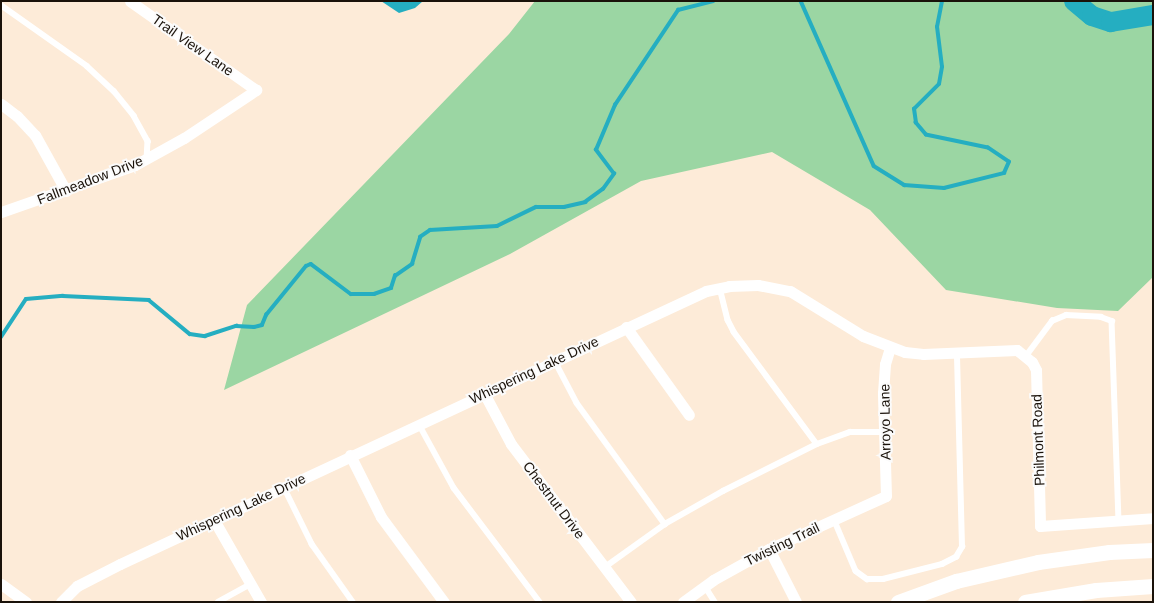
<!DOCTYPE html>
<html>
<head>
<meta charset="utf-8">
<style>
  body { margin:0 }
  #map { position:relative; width:1154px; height:603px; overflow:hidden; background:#fdebd8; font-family:Arial,sans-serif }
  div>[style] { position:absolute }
  .green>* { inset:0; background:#9bd6a3 }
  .water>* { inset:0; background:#25aec1 }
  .stream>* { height:3.5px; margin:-1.75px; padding:0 1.75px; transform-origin:1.75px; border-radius:1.75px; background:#25aec1 }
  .river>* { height:20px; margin:-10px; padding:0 10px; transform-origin:10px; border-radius:10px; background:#25aec1 }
  .lane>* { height:5.5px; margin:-2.75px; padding:0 2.75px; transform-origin:2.75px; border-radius:2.75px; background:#fff }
  .street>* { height:11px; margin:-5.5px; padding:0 5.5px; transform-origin:5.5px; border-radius:5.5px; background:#fff }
  .secondary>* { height:15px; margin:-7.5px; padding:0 7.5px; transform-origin:7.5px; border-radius:7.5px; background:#fff }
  span { translate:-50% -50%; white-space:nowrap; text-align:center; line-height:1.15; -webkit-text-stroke:4px #fbfbfb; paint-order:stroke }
  .street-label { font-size:14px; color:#1a120a }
  .frame { position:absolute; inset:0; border:2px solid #1a120a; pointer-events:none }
</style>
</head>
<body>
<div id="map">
  <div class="green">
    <i style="clip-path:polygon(535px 1px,1153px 1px,1153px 277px,1118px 311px,1057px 308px,946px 290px,870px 210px,772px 152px,641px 181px,510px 254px,224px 390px,247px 305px,509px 34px)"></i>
  </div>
  <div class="water">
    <i style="clip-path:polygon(381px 1px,423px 1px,415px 8px,399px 13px)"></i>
  </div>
  <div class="stream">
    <i style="left:801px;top:1px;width:180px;rotate:66.1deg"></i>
    <i style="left:874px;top:166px;width:36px;rotate:32deg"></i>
    <i style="left:904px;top:185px;width:40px;rotate:4.3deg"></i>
    <i style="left:944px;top:188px;width:62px;rotate:-14deg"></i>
    <i style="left:1004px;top:173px;width:12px;rotate:-66deg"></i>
    <i style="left:1009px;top:162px;width:25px;rotate:-146deg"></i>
    <i style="left:988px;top:148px;width:63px;rotate:-168.2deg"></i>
    <i style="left:926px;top:135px;width:16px;rotate:-130deg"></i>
    <i style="left:916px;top:123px;width:14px;rotate:-98deg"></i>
    <i style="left:914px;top:109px;width:35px;rotate:-45deg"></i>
    <i style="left:939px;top:84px;width:17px;rotate:-80deg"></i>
    <i style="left:942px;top:67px;width:40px;rotate:-97.1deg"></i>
    <i style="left:937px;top:27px;width:26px;rotate:-79deg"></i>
    <i style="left:1px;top:337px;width:45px;rotate:-56.7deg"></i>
    <i style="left:26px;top:299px;width:37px;rotate:-5deg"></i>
    <i style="left:63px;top:296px;width:86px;rotate:2.7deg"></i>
    <i style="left:149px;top:300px;width:53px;rotate:39.7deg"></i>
    <i style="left:190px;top:334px;width:15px;rotate:8deg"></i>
    <i style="left:205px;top:336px;width:33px;rotate:-18deg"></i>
    <i style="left:236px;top:326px;width:18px;rotate:3deg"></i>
    <i style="left:254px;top:327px;width:8px;rotate:-14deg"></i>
    <i style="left:262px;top:325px;width:11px;rotate:-68deg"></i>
    <i style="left:266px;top:315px;width:63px;rotate:-50.8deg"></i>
    <i style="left:306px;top:266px;width:5px;rotate:-22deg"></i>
    <i style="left:311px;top:264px;width:50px;rotate:36.9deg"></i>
    <i style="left:351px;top:294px;width:23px"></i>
    <i style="left:374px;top:294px;width:18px;rotate:-19deg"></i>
    <i style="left:391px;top:288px;width:13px;rotate:-72deg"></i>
    <i style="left:395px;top:276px;width:21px;rotate:-35deg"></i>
    <i style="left:412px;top:264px;width:28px;rotate:-73deg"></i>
    <i style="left:420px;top:237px;width:12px;rotate:-35deg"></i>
    <i style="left:430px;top:230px;width:67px;rotate:-3.4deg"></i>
    <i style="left:497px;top:226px;width:43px;rotate:-26deg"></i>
    <i style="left:536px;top:207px;width:28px"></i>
    <i style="left:564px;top:207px;width:22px;rotate:-13deg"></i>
    <i style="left:585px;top:202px;width:22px;rotate:-36deg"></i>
    <i style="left:603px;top:189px;width:19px;rotate:-54deg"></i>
    <i style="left:614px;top:174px;width:30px;rotate:-127deg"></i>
    <i style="left:596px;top:150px;width:49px;rotate:-67.1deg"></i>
    <i style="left:615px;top:105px;width:114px;rotate:-56.4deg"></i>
    <i style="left:678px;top:10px;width:36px;rotate:-14deg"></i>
  </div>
  <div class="river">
    <i style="left:1074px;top:1px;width:23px;rotate:40deg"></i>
    <i style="left:1092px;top:16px;width:20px;rotate:18deg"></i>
    <i style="left:1111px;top:22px;width:43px;rotate:-9.5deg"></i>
  </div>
  <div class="lane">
    <i style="left:1px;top:5px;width:105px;rotate:35.3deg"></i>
    <i style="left:87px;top:66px;width:37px;rotate:43deg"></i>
    <i style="left:114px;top:91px;width:32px;rotate:51deg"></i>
    <i style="left:134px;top:116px;width:29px;rotate:61deg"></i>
    <i style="left:148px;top:141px;width:17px;rotate:93deg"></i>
    <i style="left:720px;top:288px;width:33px;rotate:76deg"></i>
    <i style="left:728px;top:320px;width:13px;rotate:63deg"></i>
    <i style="left:734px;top:332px;width:139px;rotate:53.5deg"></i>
    <i style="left:1026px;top:356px;width:44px;rotate:-53.4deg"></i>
    <i style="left:1052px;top:321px;width:15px;rotate:-23deg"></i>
    <i style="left:1066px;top:315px;width:35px;rotate:3deg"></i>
    <i style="left:1101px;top:317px;width:12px;rotate:20deg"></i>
    <i style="left:1112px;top:321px;width:200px;rotate:88deg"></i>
    <i style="left:555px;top:361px;width:47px;rotate:62.4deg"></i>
    <i style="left:577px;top:403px;width:150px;rotate:54deg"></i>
    <i style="left:419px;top:424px;width:73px;rotate:61.3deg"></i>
    <i style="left:454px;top:488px;width:143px;rotate:53deg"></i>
    <i style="left:284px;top:487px;width:64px;rotate:63.8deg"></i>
    <i style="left:312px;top:544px;width:71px;rotate:54.7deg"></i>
    <i style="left:834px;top:519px;width:56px;rotate:67.1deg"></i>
    <i style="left:856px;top:571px;width:14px;rotate:36deg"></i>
    <i style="left:867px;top:579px;width:16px"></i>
    <i style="left:883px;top:579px;width:61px;rotate:-14.3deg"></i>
    <i style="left:942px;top:564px;width:16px;rotate:-27deg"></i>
    <i style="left:956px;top:557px;width:12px;rotate:-59deg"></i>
    <i style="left:962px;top:547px;width:195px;rotate:-91.5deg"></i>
    <i style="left:605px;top:567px;width:74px;rotate:-35.6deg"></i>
    <i style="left:665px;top:524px;width:67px;rotate:-29.6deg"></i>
    <i style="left:723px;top:491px;width:105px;rotate:-26.6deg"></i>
    <i style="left:817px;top:444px;width:35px;rotate:-20deg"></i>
    <i style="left:850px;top:432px;width:34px"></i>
    <i style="left:705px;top:586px;width:19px;rotate:58deg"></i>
    <i style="left:218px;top:602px;width:35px;rotate:-29deg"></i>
  </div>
  <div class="street">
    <i style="left:1px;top:104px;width:20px;rotate:37deg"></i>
    <i style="left:17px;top:116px;width:26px;rotate:47deg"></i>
    <i style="left:35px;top:135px;width:64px;rotate:61deg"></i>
    <i style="left:1px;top:212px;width:142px;rotate:-19.3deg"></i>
    <i style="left:135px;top:165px;width:56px;rotate:-28.9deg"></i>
    <i style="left:184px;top:138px;width:87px;rotate:-33.7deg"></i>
    <i style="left:256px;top:90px;width:154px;rotate:-144.8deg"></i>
    <i style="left:626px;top:327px;width:108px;rotate:54.4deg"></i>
    <i style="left:484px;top:393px;width:58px;rotate:62.1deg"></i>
    <i style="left:511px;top:444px;width:198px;rotate:52.8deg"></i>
    <i style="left:350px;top:455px;width:69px;rotate:63.4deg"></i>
    <i style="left:381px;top:517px;width:106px;rotate:53.5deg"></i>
    <i style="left:214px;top:520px;width:95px;rotate:60.2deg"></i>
    <i style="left:769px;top:549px;width:59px;rotate:63deg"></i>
    <i style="left:1px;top:584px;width:31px;rotate:36deg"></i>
    <i style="left:61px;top:602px;width:23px;rotate:-45deg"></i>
    <i style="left:77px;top:586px;width:48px;rotate:-27.1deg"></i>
    <i style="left:120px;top:564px;width:646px;rotate:-24.98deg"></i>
    <i style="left:706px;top:291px;width:24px;rotate:-12deg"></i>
    <i style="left:729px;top:286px;width:29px;rotate:-2deg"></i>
    <i style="left:758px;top:285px;width:33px;rotate:11deg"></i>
    <i style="left:790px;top:291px;width:86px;rotate:31.7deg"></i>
    <i style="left:863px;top:336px;width:45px;rotate:20.9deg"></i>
    <i style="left:905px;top:352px;width:18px;rotate:6deg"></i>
    <i style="left:923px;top:354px;width:94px;rotate:-2.4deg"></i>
    <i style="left:1017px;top:350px;width:19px;rotate:39deg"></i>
    <i style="left:1032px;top:362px;width:9px;rotate:63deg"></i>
    <i style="left:1036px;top:370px;width:156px;rotate:88.5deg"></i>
    <i style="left:1040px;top:526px;width:113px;rotate:-4deg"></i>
    <i style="left:683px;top:602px;width:37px;rotate:-36deg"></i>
    <i style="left:713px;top:580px;width:64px;rotate:-29deg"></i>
    <i style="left:769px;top:549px;width:128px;rotate:-24.4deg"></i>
    <i style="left:886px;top:496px;width:103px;rotate:-91.7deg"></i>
    <i style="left:883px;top:393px;width:29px;rotate:-86deg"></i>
    <i style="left:885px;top:364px;width:17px;rotate:-73deg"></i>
  </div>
  <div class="secondary">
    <i style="left:898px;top:602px;width:62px;rotate:-19.9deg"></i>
    <i style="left:956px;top:581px;width:84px;rotate:-13deg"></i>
    <i style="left:1038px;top:562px;width:72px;rotate:-8deg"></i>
    <i style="left:1109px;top:552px;width:44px;rotate:-2.6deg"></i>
    <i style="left:1025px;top:602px;width:72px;rotate:-9.6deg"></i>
    <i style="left:1096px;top:590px;width:57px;rotate:-4deg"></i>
  </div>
  <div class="street-label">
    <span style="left:193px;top:45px;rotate:35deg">Trail View Lane</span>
    <span style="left:90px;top:180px;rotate:-21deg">Fallmeadow Drive</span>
    <span style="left:534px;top:370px;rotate:-25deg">Whispering Lake Drive</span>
    <span style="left:885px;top:422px;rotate:-91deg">Arroyo Lane</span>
    <span style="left:1038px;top:440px;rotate:-92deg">Philmont Road</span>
    <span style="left:554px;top:500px;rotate:53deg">Chestnut Drive</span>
    <span style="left:241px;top:507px;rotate:-25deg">Whispering Lake Drive</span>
    <span style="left:782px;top:544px;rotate:-26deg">Twisting Trail</span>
  </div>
  <div class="frame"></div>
</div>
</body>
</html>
